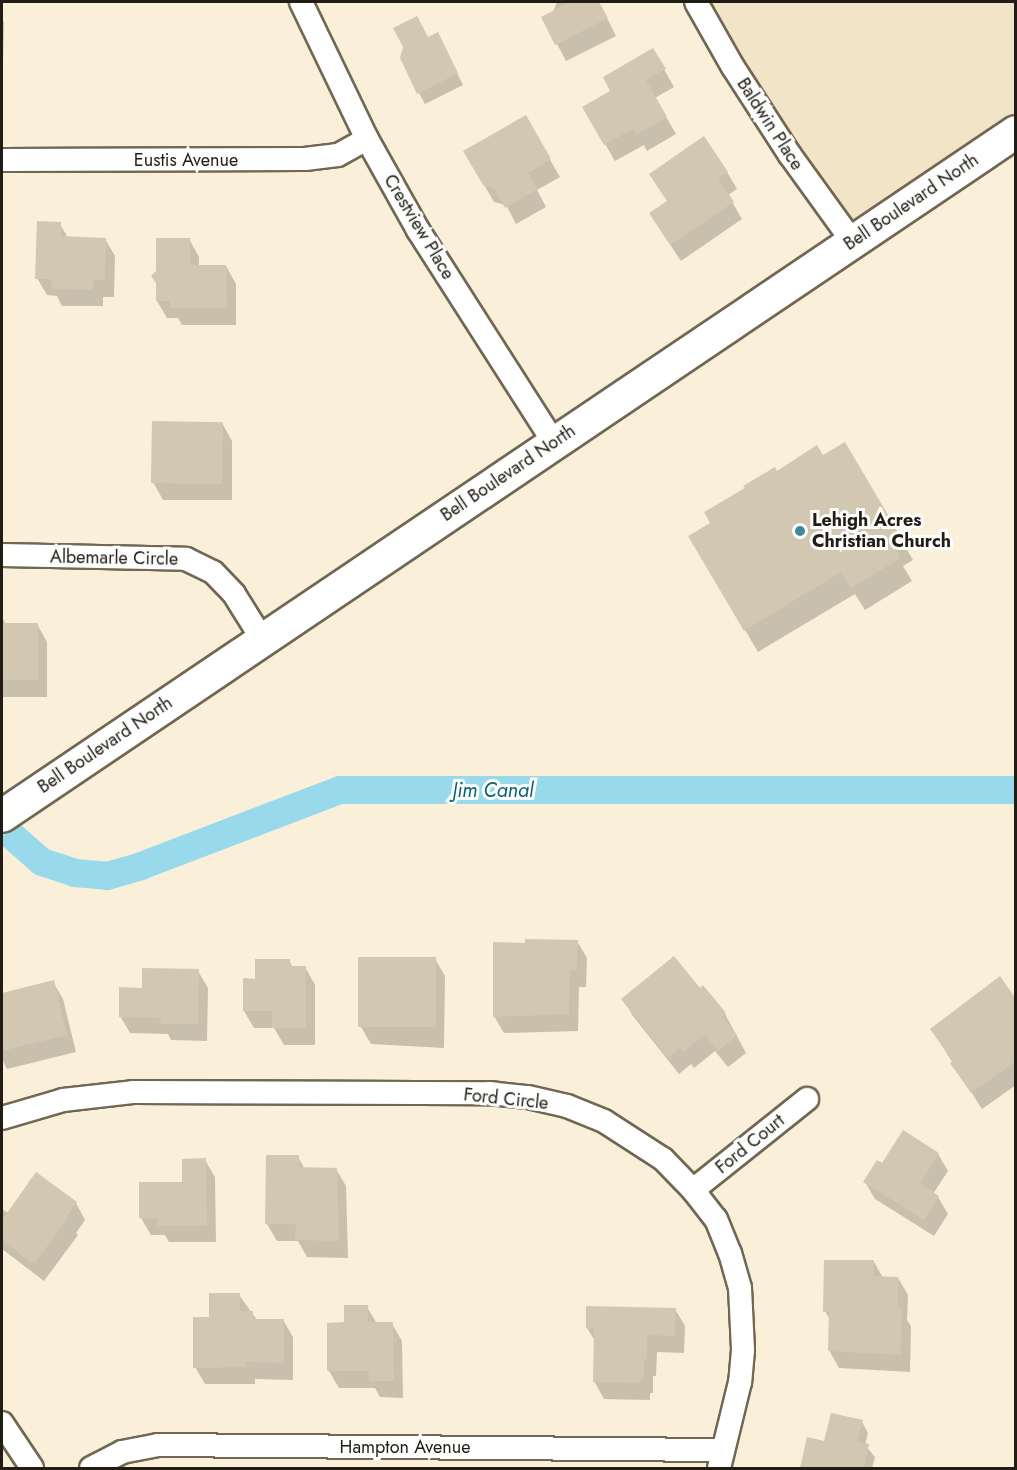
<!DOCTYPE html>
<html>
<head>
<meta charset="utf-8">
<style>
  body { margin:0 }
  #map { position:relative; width:1017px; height:1470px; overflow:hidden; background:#faefd8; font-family:Jost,sans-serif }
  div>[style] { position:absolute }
  .built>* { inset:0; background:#f2e4c6 }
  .shadow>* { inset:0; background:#0003 }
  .canal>* { height:28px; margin:-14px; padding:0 14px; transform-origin:14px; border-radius:14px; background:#98d9eb }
  .building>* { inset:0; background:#d2c8b2; transform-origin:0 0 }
  .roads { filter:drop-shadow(2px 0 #716753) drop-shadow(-2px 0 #716753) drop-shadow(0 2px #716753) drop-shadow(0 -2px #716753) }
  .street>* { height:22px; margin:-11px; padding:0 11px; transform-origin:11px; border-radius:11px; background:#fff }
  .secondary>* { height:32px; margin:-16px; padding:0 16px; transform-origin:16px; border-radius:16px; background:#fff }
  .dots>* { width:16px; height:16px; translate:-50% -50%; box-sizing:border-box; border:3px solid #fdfdfd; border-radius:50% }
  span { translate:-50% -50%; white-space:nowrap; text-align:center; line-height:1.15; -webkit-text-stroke:6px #fdfdfd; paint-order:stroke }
  .street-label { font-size:18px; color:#211d15 }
  .poi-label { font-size:18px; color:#211d15; font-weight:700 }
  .left { translate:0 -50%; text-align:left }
  .water-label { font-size:20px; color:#076274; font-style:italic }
  .frame { position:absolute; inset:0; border:3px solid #211d15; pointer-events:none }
</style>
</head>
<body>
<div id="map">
  <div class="built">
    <i style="clip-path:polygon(690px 2px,1015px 2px,1015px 115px,835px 235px)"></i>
  </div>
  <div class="shadow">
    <i style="clip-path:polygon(557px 2px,599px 2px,616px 36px,566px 61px,557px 44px,553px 12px)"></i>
    <i style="clip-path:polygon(2px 19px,4px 23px,2px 103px)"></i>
    <i style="clip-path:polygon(428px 39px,443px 45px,463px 85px,425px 104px,419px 93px)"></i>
    <i style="clip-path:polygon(653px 50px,674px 87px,655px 98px,676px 134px,647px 151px,644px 145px,615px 161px,584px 108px,612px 91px)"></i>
    <i style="clip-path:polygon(525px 117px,560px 177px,537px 190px,546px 207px,516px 224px,506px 205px,494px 202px,465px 152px)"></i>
    <i style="clip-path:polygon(727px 172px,737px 189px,728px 195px,742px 219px,681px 261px,661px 231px,668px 202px,651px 174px)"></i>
    <i style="clip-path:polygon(60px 224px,68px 238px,105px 239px,115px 256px,114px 297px,103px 297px,103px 306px,62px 306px,57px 296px,47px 295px,37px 278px)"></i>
    <i style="clip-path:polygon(189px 239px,199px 257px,199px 266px,226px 266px,236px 284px,236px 325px,182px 325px,178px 318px,167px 318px,157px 301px,157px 285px,152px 276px)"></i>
    <i style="clip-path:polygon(222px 423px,232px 441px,232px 500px,163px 500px,153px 482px)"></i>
    <i style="clip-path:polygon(845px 444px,913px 560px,903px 566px,912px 581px,865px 610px,855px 594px,758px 652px,690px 536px,712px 523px,776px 473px,823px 457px)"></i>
    <i style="clip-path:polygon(2px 618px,6px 624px,37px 624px,47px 642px,47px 697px,2px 697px)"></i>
    <i style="clip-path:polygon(577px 941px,587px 958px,586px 987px,579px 987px,578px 1031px,504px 1033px,494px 1016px,495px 944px)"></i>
    <i style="clip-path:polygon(435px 959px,445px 976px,444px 1048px,371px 1044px,361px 1027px)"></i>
    <i style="clip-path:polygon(289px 960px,293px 968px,305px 967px,315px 985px,315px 1045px,284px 1045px,274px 1028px,254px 1028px,244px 1011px,244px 980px,256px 980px)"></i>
    <i style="clip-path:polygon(198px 971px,208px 988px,207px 1041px,171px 1040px,168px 1034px,130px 1033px,120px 1016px,143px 989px)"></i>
    <i style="clip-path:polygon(53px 982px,63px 999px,76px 1052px,7px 1069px,2px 1059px,2px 995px)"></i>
    <i style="clip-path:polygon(703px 987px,725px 1014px,746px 1053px,728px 1067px,715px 1051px,694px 1068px,691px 1064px,679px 1074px,633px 1016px,623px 999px,699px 990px)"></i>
    <i style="clip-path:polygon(1016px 1001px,1016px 1085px,982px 1109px,932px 1030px)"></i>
    <i style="clip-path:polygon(938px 1154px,948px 1171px,933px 1194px,938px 1197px,948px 1214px,934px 1236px,875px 1199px,865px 1182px,882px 1165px)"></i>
    <i style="clip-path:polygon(298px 1157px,305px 1169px,336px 1169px,346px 1186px,348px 1258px,307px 1257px,298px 1241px,277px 1241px,267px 1224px)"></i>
    <i style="clip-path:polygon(205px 1160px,215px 1177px,216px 1242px,169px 1242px,165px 1235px,151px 1235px,141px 1218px,141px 1183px,184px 1183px)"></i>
    <i style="clip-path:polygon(76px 1203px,85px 1220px,76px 1233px,78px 1235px,44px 1281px,2px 1249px,2px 1209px,8px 1213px)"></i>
    <i style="clip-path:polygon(874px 1262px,883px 1278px,898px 1278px,908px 1295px,907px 1320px,911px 1326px,910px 1372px,839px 1368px,829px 1350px,830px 1320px,825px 1311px)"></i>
    <i style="clip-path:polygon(239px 1295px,257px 1320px,283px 1320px,293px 1337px,293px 1380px,255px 1379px,255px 1384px,205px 1384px,195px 1367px,211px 1319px)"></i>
    <i style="clip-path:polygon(367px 1307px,377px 1324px,392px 1324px,402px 1341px,403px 1398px,380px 1397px,375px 1388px,339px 1388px,329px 1371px,346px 1324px)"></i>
    <i style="clip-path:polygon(675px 1309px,685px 1326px,684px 1353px,657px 1352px,656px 1376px,653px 1376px,653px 1393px,650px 1393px,650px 1400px,604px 1399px,594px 1381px,595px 1341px,587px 1328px)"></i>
    <i style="clip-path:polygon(862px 1422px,868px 1433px,865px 1445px,875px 1457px,872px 1468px,801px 1468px,808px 1439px,825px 1443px)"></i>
  </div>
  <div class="canal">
    <i style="left:2px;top:827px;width:53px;rotate:41.2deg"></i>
    <i style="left:42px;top:862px;width:35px;rotate:18deg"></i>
    <i style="left:75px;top:873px;width:32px;rotate:5deg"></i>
    <i style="left:107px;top:876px;width:35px;rotate:-16deg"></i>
    <i style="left:141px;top:866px;width:213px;rotate:-20.9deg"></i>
    <i style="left:340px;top:790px;width:676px"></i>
  </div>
  <div class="building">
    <i style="clip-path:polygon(570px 2px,599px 2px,608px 18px,555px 45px,541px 17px)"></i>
    <i style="clip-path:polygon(417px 16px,428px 37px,438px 32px,458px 73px,417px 94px,400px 58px,403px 47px,393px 28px)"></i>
    <i style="clip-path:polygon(653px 48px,666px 69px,646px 80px,667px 117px,636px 135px,633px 129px,604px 145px,582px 107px,610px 91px,603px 77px)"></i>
    <i style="clip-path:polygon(526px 115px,551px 159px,528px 173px,538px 189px,505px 208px,494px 188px,483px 185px,463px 151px)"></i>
    <i style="clip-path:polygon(704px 136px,728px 172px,718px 178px,734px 202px,670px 245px,649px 213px,667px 201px,649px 174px)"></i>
    <i style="clip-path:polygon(37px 221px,61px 222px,61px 236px,106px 238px,105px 280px,94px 280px,93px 290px,51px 289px,51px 279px,35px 279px)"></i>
    <i style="clip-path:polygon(156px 238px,190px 238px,190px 265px,226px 265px,227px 308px,170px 308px,170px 301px,156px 301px,156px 282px,151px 276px,156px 271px)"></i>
    <i style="left:152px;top:421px;width:71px;height:62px;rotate:1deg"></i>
    <i style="clip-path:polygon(845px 442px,901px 537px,892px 543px,901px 558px,851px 588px,841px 572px,744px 631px,688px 536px,710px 523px,704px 512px,745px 488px,743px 486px,775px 467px,777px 471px,817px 445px,823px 455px)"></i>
    <i style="left:2px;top:623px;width:36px;height:57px"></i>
    <i style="clip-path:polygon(525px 939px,578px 940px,577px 970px,570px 970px,569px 1014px,493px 1017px,493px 942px,525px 943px)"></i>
    <i style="clip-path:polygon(674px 956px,700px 988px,703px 985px,726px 1013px,722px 1016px,737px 1035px,718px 1051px,705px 1035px,683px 1052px,680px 1048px,668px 1058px,621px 999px)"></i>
    <i style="left:358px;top:957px;width:78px;height:70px"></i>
    <i style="clip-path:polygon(255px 959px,290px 959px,290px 966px,306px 966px,306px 1028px,272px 1028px,272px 1011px,243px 1011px,243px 978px,255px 979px)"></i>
    <i style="clip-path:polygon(142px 968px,199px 969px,198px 1024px,160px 1024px,161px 1018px,119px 1017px,119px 987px,142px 988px)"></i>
    <i style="clip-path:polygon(1000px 976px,1016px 999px,1016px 1061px,971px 1093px,950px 1063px,953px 1061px,930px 1029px)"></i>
    <i style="clip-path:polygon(54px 980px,67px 1035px,2px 1051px,2px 993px)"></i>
    <i style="clip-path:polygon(903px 1130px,939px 1153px,920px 1184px,939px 1196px,924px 1220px,863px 1182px,877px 1160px,882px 1163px)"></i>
    <i style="clip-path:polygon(266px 1155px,299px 1155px,299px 1167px,337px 1168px,339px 1241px,295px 1240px,296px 1224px,265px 1224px)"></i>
    <i style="clip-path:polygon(206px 1158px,207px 1226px,158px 1226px,158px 1218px,139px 1218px,139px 1182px,182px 1182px,182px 1159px)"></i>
    <i style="clip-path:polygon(36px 1172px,77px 1202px,67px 1216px,69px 1217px,34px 1264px,2px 1240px,2px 1220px)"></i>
    <i style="clip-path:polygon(824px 1260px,874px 1260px,874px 1276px,898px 1277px,898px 1307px,902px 1308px,901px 1355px,828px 1351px,829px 1312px,823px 1312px)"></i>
    <i style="clip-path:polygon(209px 1293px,240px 1293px,240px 1311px,253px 1311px,253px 1319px,284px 1319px,284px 1363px,246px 1362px,246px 1367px,193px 1368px,193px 1317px,209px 1317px)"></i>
    <i style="clip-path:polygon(344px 1305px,368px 1305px,368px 1322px,393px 1322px,394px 1381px,369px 1381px,369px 1371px,327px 1371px,327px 1323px,344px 1322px)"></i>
    <i style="clip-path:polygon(586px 1306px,676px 1308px,675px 1336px,647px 1335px,647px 1359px,644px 1359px,644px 1377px,641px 1377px,641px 1383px,593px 1382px,594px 1329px,586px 1328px)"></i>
    <i style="clip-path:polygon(831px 1413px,863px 1420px,857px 1441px,869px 1444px,864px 1468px,800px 1468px,807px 1437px,824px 1441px)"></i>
  </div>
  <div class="roads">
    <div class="street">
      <i style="left:301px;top:2px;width:152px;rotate:64.3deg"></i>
      <i style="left:367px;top:139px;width:104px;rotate:60.7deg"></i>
      <i style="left:418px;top:230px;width:253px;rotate:57.4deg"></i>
      <i style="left:696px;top:2px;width:75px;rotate:60.4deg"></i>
      <i style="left:733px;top:67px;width:105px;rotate:57.1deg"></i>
      <i style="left:790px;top:155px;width:106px;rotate:54.2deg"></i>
      <i style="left:2px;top:160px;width:303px;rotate:-0.2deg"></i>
      <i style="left:305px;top:159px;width:33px;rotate:-7deg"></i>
      <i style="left:338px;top:155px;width:33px;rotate:-29deg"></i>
      <i style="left:2px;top:555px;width:184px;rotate:1.2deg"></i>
      <i style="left:186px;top:559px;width:30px;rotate:26deg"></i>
      <i style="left:213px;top:572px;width:30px;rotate:46deg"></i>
      <i style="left:234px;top:594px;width:53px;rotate:58.1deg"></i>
      <i style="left:2px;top:1118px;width:64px;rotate:-16.4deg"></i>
      <i style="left:63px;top:1100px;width:70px;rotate:-6.5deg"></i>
      <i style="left:133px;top:1092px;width:356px;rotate:0.2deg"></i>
      <i style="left:489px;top:1093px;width:39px;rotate:6deg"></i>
      <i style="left:528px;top:1097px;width:40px;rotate:13deg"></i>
      <i style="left:567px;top:1106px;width:40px;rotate:22deg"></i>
      <i style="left:604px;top:1121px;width:70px;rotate:32.8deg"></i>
      <i style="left:663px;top:1159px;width:43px;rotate:45.9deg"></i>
      <i style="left:693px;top:1190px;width:37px;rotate:52deg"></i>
      <i style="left:716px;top:1219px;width:37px;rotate:68deg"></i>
      <i style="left:730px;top:1253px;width:36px;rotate:74deg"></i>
      <i style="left:740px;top:1288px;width:62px;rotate:87.2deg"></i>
      <i style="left:743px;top:1350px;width:32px;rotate:95deg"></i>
      <i style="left:740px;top:1382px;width:89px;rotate:103.7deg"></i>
      <i style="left:693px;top:1190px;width:146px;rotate:-38.6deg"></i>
      <i style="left:2px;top:1423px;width:54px;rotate:56.3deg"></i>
      <i style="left:91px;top:1468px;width:35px;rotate:-27deg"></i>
      <i style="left:122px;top:1452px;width:37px;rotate:-11deg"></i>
      <i style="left:158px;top:1445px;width:565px;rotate:0.51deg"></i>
    </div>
    <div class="secondary">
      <i style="left:2px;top:816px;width:1223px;rotate:-34deg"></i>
    </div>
  </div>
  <div class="dots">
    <i style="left:800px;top:531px;background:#448697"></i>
  </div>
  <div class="street-label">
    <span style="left:770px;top:124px;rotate:57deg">Baldwin Place</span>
    <span style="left:186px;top:160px">Eustis Avenue</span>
    <span style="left:911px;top:202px;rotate:-34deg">Bell Boulevard North</span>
    <span style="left:419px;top:227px;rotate:59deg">Crestview Place</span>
    <span style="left:508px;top:473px;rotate:-34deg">Bell Boulevard North</span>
    <span style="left:114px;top:558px;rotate:1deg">Albemarle Circle</span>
    <span style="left:105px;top:745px;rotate:-34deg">Bell Boulevard North</span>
    <span style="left:506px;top:1099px;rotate:6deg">Ford Circle</span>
    <span style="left:750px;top:1144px;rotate:-39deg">Ford Court</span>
    <span style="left:405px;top:1447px">Hampton Avenue</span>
  </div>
  <div class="poi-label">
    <span class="left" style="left:812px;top:531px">Lehigh Acres<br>Christian Church</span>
  </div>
  <div class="water-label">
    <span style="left:493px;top:790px">Jim Canal</span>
  </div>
  <div class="frame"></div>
</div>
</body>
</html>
